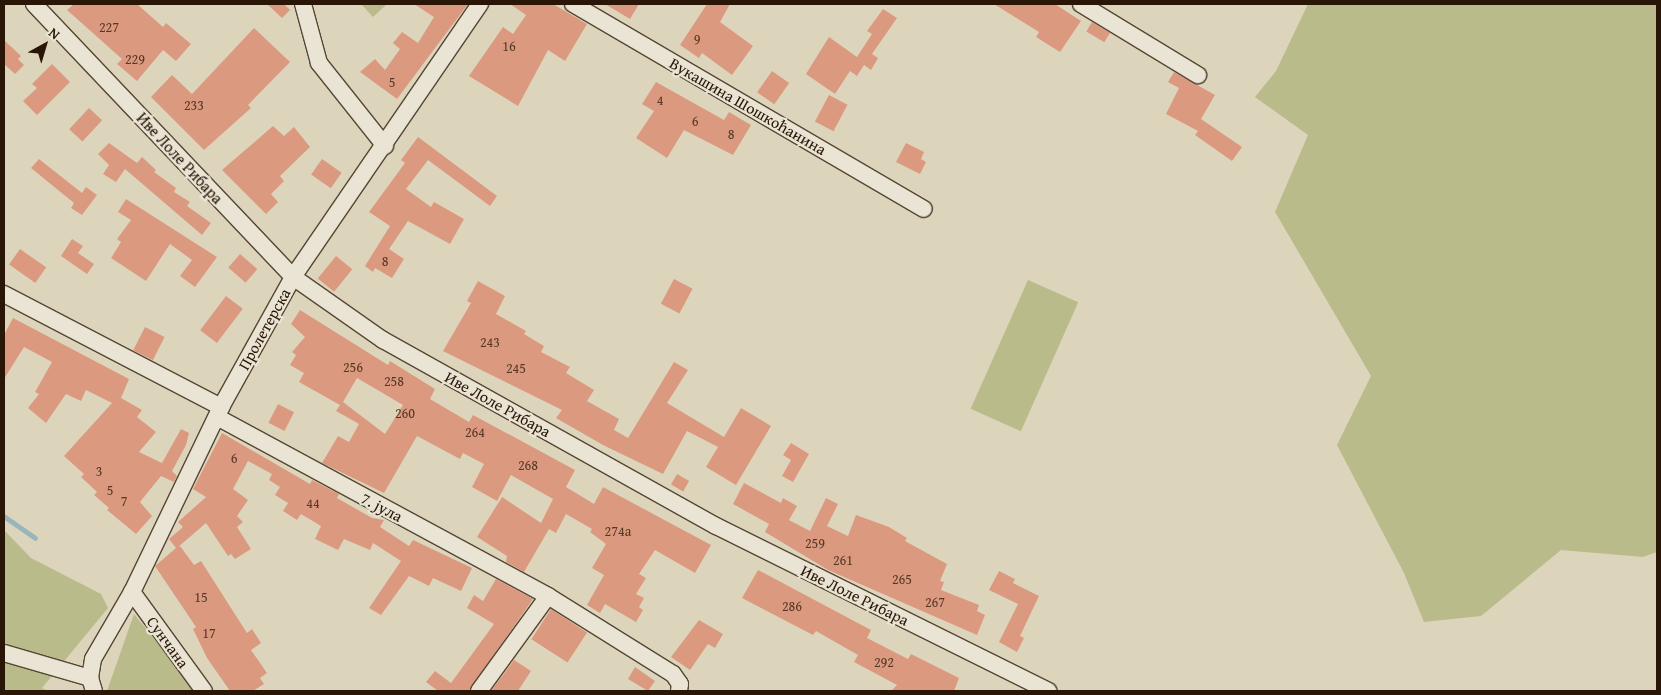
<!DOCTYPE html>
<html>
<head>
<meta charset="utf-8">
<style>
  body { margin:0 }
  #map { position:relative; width:1661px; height:695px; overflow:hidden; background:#ddd5bb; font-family:"Gentium Book Plus",serif }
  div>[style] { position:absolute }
  .green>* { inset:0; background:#b9bb8b; transform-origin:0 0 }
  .stream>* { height:4.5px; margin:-2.25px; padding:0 2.25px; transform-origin:2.25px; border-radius:2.25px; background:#98b6bc }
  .building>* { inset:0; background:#db9a80; transform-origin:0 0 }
  .roads { filter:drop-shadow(1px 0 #564634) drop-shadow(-1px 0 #564634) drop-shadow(0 1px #564634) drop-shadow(0 -1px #564634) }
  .minor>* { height:16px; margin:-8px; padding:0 8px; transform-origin:8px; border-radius:8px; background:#e9e4d3 }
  span { translate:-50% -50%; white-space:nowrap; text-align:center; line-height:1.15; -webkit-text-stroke:4.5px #e9e4d3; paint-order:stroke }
  .number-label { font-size:14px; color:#563725 }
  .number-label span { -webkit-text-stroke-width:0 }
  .street-label { font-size:16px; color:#291607 }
  .frame { position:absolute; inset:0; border:5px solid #291607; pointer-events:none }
  .north { position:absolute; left:20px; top:20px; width:50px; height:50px; -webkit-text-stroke:4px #e9e4d3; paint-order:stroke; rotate:39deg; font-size:14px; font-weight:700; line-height:20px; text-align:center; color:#291607 }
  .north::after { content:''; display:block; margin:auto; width:18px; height:22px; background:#291607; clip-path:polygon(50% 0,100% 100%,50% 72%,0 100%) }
</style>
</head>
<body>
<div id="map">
  <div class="green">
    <i style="clip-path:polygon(361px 4px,387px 4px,373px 17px)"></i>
    <i style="clip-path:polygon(1308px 4px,1657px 4px,1657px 552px,1643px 557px,1561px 550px,1481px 616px,1424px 622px,1404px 573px,1337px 445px,1371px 376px,1275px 212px,1308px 135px,1255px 97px,1276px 71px)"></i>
    <i style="left:1028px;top:280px;width:55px;height:141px;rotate:24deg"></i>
    <i style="clip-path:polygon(4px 530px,31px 558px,101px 594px,108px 608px,42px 688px,48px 691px,4px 691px)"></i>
    <i style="clip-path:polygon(134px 614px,197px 691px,107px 691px)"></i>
  </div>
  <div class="stream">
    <i style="left:4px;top:516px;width:38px;rotate:35deg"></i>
  </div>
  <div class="building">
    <i style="clip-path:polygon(74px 4px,137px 4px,163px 27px,166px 23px,191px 44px,176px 61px,163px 50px,137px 81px,117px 64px,122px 59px,67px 10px)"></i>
    <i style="clip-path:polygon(267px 4px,284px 4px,290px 10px,282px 18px)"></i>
    <i style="clip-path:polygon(414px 4px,468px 4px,397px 99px,360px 72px,375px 59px,385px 70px,400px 49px,393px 43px,402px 32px,418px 43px,434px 17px)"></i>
    <i style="clip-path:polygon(510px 4px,553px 4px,587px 24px,565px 61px,548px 50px,518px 106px,469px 76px,503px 27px,513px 34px,526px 15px)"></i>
    <i style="clip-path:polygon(605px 4px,639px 4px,630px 19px)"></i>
    <i style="clip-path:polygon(707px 4px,730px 4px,720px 22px,753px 46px,732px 75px,702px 53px,699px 58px,680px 45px)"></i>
    <i style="clip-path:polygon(994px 4px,1055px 4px,1081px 21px,1060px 52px,1036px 37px,1039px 32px)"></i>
    <i style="clip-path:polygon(883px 9px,897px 18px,872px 54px,878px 58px,871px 70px,864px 65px,857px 76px,850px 71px,835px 94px,806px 74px,829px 37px,857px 57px,872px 34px,867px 31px)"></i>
    <i style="left:1092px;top:22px;width:21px;height:11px;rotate:31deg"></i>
    <i style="clip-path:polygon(254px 28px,290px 62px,248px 105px,251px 108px,204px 150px,151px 97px,172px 75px,192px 94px)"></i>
    <i style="clip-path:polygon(4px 40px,21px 56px,18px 59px,24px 65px,15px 74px,4px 64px)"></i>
    <i style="clip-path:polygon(52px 64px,70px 82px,37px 115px,23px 101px,37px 88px,32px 84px)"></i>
    <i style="left:772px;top:71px;width:21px;height:26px;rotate:35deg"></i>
    <i style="clip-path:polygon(1174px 72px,1215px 95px,1201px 119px,1242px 147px,1232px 161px,1195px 135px,1198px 131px,1166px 114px,1179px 88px,1168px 82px)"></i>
    <i style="clip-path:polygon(656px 82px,724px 120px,729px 112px,751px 125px,733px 155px,684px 130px,667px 158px,636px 138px,654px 111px,642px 104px)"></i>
    <i style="left:829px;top:95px;width:21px;height:30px;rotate:28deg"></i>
    <i style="left:89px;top:108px;width:18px;height:29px;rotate:43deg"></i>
    <i style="clip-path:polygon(273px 126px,284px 136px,294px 127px,310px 147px,280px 176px,284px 181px,271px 194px,278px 202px,266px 214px,222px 170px)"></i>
    <i style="clip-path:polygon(418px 137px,497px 196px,490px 206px,428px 160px,406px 189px,431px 207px,434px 202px,464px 219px,450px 244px,408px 221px,389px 249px,404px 259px,392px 278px,375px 268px,373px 272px,365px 266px,390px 226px,369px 212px,405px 163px,401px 160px)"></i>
    <i style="clip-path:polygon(109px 143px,137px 163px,142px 157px,156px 170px,154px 172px,176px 188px,174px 192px,190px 202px,187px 206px,211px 223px,202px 235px,125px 169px,116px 182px,103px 174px,109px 165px,98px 154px)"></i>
    <i style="clip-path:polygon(906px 143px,924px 152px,921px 159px,926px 162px,920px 174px,896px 162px)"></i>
    <i style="clip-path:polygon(39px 159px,82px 193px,86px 187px,97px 195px,82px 215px,71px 208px,74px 203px,31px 168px)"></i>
    <i style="left:322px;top:159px;width:24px;height:19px;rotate:35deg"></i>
    <i style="clip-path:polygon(126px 199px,217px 257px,195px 287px,180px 276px,192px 260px,170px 244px,146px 281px,111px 258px,121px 242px,117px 239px,131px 220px,118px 212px)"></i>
    <i style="clip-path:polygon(72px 239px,83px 246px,78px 253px,94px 264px,87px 274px,61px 256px)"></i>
    <i style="left:20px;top:249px;width:32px;height:19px;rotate:35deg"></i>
    <i style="left:240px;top:254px;width:23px;height:18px;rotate:41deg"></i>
    <i style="left:336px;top:256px;width:21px;height:29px;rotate:39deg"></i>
    <i style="left:674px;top:279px;width:21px;height:28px;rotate:28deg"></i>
    <i style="clip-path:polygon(478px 281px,505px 296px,496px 314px,526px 331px,524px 334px,544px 346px,541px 352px,570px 367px,566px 373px,594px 390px,587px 401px,619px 419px,614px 430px,628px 438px,674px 362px,688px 370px,667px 403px,724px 437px,741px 408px,771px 426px,736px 485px,706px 467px,718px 447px,687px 431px,663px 474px,603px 445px,556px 418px,562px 410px,443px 351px,471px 303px,467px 301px)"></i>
    <i style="left:226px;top:296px;width:21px;height:43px;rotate:37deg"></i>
    <i style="clip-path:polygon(evenodd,300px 310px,388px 365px,390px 361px,435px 389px,430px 399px,469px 422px,473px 415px,575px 470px,566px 487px,594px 504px,603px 487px,711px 545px,695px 573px,655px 550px,639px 574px,646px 578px,636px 594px,644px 598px,639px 607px,643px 610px,636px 622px,605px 604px,600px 613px,587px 605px,604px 575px,592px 568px,606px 544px,590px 532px,592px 529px,566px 514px,556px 533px,549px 529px,524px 572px,506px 562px,507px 556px,477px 537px,502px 497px,541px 523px,553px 499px,511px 475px,497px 501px,472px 487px,484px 464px,463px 453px,460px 459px,417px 436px,384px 493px,322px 463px,338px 436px,349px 442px,359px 424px,336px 411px,340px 405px,299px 382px,304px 373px,290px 365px,296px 355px,292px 352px,305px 337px,291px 324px,300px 310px,357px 378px,403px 405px,385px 434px,343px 402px,357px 378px)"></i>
    <i style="clip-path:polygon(13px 318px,129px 379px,121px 398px,142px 410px,137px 417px,156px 432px,139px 452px,162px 463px,181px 429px,189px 433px,186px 445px,172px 471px,177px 476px,174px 482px,161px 476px,140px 502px,152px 516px,136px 534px,107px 510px,109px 508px,94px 495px,97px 492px,81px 477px,84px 474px,64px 456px,112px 403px,86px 390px,81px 401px,66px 394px,46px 423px,28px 408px,39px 394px,35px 392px,52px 362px,24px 347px,4px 379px,4px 335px)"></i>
    <i style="left:145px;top:327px;width:22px;height:26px;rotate:27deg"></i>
    <i style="left:278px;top:404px;width:18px;height:21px;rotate:27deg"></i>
    <i style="clip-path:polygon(222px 433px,310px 484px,312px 480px,339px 494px,337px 498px,372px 518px,384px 520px,380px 527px,409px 546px,413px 540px,472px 568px,461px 591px,433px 578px,429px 586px,409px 576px,381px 615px,369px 608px,401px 561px,373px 543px,370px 550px,344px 539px,338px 550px,315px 539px,321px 526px,301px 514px,297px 520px,283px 511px,288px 503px,275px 495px,280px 487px,269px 480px,272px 474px,248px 461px,233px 489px,248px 500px,237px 516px,243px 522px,237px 527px,251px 549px,235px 559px,231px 554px,228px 556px,206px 523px,177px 548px,180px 546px,194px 565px,201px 561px,247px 633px,252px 629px,261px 643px,251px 650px,267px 673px,260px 678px,264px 684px,253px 691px,230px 691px,207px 658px,193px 629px,196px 627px,155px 566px,176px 548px,169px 539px,183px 527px,178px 522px,206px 497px,193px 489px)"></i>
    <i style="clip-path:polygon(791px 443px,809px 454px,793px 482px,782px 476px,791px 460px,783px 455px)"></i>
    <i style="left:677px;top:474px;width:14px;height:12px;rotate:30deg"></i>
    <i style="clip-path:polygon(744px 483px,781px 503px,783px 498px,797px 506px,789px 520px,810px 531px,826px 498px,838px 504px,827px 526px,848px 536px,856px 515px,889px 527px,907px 538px,905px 541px,947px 564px,940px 581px,944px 582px,941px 590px,979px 605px,977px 611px,985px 615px,977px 635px,828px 570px,765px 532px,769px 524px,733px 504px)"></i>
    <i style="clip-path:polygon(758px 570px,871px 630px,867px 638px,908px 659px,911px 654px,959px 678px,954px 691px,891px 691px,897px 685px,854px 662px,858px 655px,816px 631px,813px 635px,742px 598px)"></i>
    <i style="clip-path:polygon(999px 571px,1015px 579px,1013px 583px,1039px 596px,1020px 636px,1024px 638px,1017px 652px,999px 642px,1018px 604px,989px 590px)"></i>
    <i style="clip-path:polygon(496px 579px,533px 599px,469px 691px,438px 691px,426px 682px,435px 671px,451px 683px,494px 624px,467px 608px,474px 595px,483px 601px)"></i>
    <i style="left:551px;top:609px;width:43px;height:36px;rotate:33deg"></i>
    <i style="clip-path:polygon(699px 620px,723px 634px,715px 648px,708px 644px,690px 670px,671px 657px)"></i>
    <i style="clip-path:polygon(514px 660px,531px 671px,518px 691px,491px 691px)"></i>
    <i style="clip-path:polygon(635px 667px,655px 681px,648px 691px,628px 679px)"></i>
  </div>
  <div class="roads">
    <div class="minor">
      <i style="left:34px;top:4px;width:376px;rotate:46.5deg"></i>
      <i style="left:293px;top:277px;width:110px;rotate:35deg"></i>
      <i style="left:383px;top:340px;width:381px;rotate:29.2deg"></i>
      <i style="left:716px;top:526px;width:371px;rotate:26.4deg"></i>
      <i style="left:303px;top:4px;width:61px;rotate:74.8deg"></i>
      <i style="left:319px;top:63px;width:106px;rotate:51.5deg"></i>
      <i style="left:573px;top:4px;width:406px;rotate:30.3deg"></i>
      <i style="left:1081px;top:4px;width:137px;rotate:31.3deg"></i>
      <i style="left:4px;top:294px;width:245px;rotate:27.5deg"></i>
      <i style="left:217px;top:417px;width:376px;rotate:28.4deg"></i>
      <i style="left:548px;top:596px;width:147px;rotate:32deg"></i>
      <i style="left:673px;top:674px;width:12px;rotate:55deg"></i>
      <i style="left:680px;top:684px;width:7px;rotate:98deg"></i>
      <i style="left:132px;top:592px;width:122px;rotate:54deg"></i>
      <i style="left:4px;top:653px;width:90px;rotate:16.2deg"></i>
      <i style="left:94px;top:691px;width:14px;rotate:-107deg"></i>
      <i style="left:90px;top:678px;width:19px;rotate:-81deg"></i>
      <i style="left:93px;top:659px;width:78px;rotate:-59.8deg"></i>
      <i style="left:132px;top:592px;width:205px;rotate:-64.3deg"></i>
      <i style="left:221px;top:407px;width:149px;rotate:-61deg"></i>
      <i style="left:293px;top:277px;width:331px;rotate:-55.6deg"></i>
      <i style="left:479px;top:691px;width:117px;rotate:-54deg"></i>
    </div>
  </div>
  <div class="number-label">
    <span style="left:109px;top:27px">227</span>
    <span style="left:697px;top:39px">9</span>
    <span style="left:509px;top:46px">16</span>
    <span style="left:135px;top:59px">229</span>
    <span style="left:392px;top:82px">5</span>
    <span style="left:660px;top:100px">4</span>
    <span style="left:194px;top:105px">233</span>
    <span style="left:695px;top:121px">6</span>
    <span style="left:731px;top:134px">8</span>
    <span style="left:385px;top:261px">8</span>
    <span style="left:490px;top:342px">243</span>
    <span style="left:353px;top:367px">256</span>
    <span style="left:516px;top:368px">245</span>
    <span style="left:394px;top:381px">258</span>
    <span style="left:405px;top:413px">260</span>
    <span style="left:475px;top:432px">264</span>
    <span style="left:234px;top:458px">6</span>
    <span style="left:528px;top:465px">268</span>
    <span style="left:99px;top:471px">3</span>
    <span style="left:110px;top:490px">5</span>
    <span style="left:124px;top:501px">7</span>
    <span style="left:313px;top:503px">44</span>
    <span style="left:618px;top:531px">274a</span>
    <span style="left:815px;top:543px">259</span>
    <span style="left:843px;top:560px">261</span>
    <span style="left:902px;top:579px">265</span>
    <span style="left:201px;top:597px">15</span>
    <span style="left:935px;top:602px">267</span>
    <span style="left:792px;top:606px">286</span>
    <span style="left:209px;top:633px">17</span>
    <span style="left:884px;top:662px">292</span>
  </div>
  <div class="street-label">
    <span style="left:748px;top:106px;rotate:30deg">Вукашина Шошкоћанина</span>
    <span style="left:180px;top:158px;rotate:47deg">Иве Лоле Рибара</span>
    <span style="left:264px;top:329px;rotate:-61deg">Пролетерска</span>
    <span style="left:498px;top:404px;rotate:29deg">Иве Лоле Рибара</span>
    <span style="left:382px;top:507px;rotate:28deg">7. јула</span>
    <span style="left:855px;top:595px;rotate:26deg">Иве Лоле Рибара</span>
    <span style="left:168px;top:642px;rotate:54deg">Сунчана</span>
  </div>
  <div class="frame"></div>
  <div class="north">N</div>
</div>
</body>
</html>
